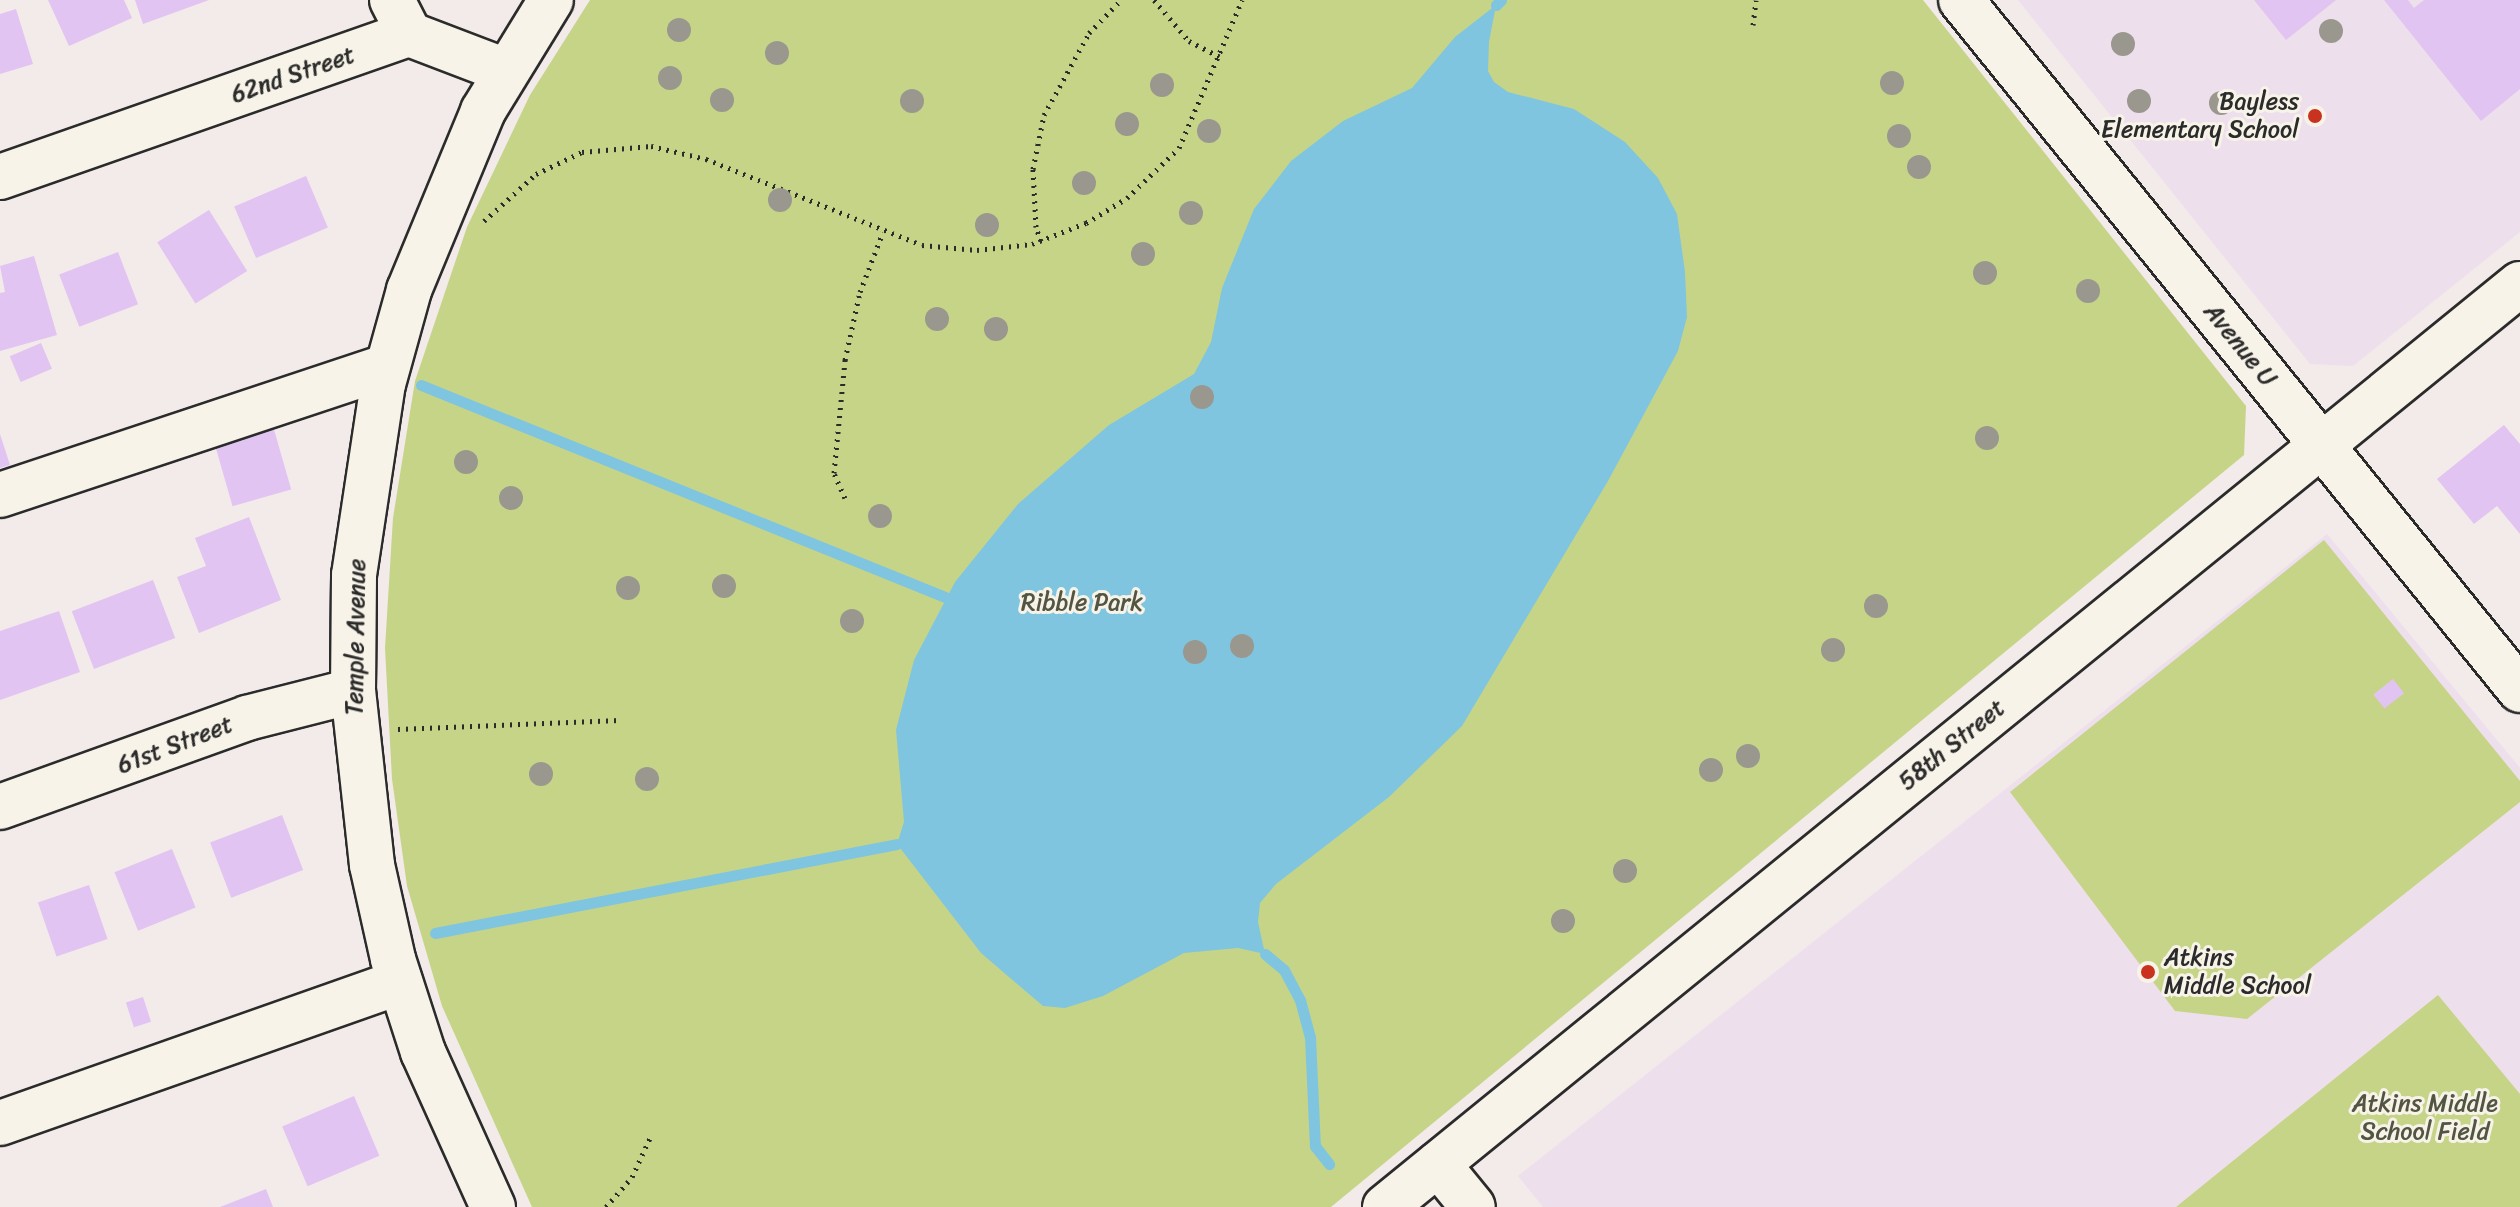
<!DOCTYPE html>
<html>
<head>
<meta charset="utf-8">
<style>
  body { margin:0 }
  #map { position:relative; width:2520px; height:1207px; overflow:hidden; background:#f3eaea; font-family:Sriracha,sans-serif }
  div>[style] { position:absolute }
  .built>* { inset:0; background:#eedfec }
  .green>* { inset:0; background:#c6d488 }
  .water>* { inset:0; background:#7fc5e0 }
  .stream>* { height:11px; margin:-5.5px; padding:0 5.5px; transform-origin:5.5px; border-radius:5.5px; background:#7fc5e0 }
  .building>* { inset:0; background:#e1c4f1; transform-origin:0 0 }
  .path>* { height:5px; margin-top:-2.5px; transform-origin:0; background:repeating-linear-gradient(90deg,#2b2b2b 0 2px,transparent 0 8px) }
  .roads { filter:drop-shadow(2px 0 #2b2b2b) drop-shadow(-2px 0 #2b2b2b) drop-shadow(0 2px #2b2b2b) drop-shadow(0 -2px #2b2b2b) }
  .minor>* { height:44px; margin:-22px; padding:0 22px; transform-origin:22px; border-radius:22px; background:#f7f3e8 }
  .trees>* { width:24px; height:24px; margin:-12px; border-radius:50%; background:#9a988e }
  .dots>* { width:22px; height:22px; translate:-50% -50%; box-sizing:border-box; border:4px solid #f7f3e8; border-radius:50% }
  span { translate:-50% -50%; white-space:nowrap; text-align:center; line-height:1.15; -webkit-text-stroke:6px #f7f3e8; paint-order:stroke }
  .street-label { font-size:24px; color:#2b2b2b }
  .poi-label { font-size:24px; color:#2b2b2b }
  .right { translate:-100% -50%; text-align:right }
  .left { translate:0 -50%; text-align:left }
  .park-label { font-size:24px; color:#525542 }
</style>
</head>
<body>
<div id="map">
  <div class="built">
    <i style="clip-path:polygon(2018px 0,2520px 0,2520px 232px,2353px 366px,2310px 364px)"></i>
    <i style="clip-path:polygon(2327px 534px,2520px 768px,2520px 1207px,1543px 1207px,1518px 1176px)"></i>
  </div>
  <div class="green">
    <i style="clip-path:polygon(590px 0,1923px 0,2246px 406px,2244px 455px,1331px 1207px,532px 1207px,442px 1006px,407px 886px,392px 779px,385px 648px,393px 518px,415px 381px,467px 227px,530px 95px)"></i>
    <i style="clip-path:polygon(2324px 540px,2520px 781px,2520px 802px,2247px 1019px,2175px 1011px,2010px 792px)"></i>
    <i style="clip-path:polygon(2438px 995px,2520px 1094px,2520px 1207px,2176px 1207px)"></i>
  </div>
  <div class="water">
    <i style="clip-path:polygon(1496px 5px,1489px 42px,1488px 71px,1494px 82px,1508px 92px,1574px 109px,1625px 142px,1658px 178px,1677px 214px,1685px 272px,1687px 317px,1678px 351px,1608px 481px,1462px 726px,1389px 797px,1276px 884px,1260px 903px,1258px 922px,1265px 954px,1238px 948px,1184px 953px,1103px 996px,1065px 1008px,1043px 1006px,981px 953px,897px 844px,904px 822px,896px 730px,914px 660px,955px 582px,1018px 504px,1109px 425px,1194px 374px,1211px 342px,1222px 288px,1254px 209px,1291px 161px,1343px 121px,1412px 88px,1455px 37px)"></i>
  </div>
  <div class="stream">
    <i style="left:1496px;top:5px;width:7px;rotate:-45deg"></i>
    <i style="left:421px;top:385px;width:565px;rotate:22.03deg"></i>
    <i style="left:435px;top:933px;width:470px;rotate:-10.9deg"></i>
    <i style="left:1265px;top:954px;width:25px;rotate:40deg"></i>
    <i style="left:1284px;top:970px;width:34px;rotate:62deg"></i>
    <i style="left:1300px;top:1000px;width:38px;rotate:75deg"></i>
    <i style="left:1310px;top:1037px;width:109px;rotate:87.4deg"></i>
    <i style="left:1315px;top:1146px;width:23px;rotate:52deg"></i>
  </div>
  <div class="building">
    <i style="clip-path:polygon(48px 0,124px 0,132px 18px,69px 46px)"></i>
    <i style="clip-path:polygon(135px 0,209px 0,143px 24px)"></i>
    <i style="clip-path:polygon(2254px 0,2336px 0,2286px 40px)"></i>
    <i style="clip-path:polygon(2384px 0,2408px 0,2414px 8px,2424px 0,2520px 0,2520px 89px,2481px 121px)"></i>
    <i style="clip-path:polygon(16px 9px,33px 64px,0 74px,0 14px)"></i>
    <i style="left:306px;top:176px;width:56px;height:78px;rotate:67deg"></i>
    <i style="left:209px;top:210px;width:72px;height:61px;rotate:58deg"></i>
    <i style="left:118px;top:252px;width:56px;height:63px;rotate:69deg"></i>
    <i style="clip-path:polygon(34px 256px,57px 335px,0 351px,0 293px,5px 292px,0 266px)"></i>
    <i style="left:41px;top:343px;width:28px;height:34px;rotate:67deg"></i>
    <i style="clip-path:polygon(2504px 425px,2520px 444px,2520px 534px,2497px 506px,2474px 524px,2437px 479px)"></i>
    <i style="left:273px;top:426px;width:66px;height:61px;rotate:74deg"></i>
    <i style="clip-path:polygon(0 434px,10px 465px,0 468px)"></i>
    <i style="clip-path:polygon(249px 517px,281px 600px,199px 633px,177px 577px,206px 566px,195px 538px)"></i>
    <i style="left:153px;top:580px;width:62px;height:87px;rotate:69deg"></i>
    <i style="clip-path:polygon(59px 611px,80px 672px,0 700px,0 631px)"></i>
    <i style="left:2393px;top:679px;width:18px;height:25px;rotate:52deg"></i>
    <i style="left:282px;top:815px;width:59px;height:77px;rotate:69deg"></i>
    <i style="left:172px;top:849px;width:63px;height:62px;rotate:68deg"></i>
    <i style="left:89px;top:885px;width:57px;height:54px;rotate:71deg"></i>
    <i style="left:143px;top:997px;width:26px;height:18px;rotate:72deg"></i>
    <i style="left:354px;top:1096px;width:65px;height:78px;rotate:67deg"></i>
    <i style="clip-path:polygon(266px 1189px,273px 1207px,220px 1207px)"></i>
  </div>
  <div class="path">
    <i style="left:1154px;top:0;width:54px;rotate:49.5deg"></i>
    <i style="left:1189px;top:41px;width:34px;rotate:27deg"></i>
    <i style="left:1753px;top:25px;width:25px;rotate:-83deg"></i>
    <i style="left:484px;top:221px;width:70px;rotate:-42.1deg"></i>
    <i style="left:536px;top:174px;width:51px;rotate:-25.6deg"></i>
    <i style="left:582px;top:152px;width:69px;rotate:-5deg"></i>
    <i style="left:651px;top:146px;width:57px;rotate:13.3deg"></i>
    <i style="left:706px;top:159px;width:232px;rotate:21.7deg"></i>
    <i style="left:922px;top:245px;width:55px;rotate:5.2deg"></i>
    <i style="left:977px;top:250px;width:55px;rotate:-6.2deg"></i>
    <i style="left:1032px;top:244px;width:58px;rotate:-21.3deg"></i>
    <i style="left:1086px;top:223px;width:48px;rotate:-31.4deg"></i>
    <i style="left:1127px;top:198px;width:72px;rotate:-43.9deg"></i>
    <i style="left:1179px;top:148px;width:161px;rotate:-66.9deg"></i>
    <i style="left:1041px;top:241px;width:15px;rotate:-110deg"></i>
    <i style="left:1036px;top:227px;width:58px;rotate:-93deg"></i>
    <i style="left:1033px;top:169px;width:55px;rotate:-78.5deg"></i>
    <i style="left:1044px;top:115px;width:94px;rotate:-61.2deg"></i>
    <i style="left:1089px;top:33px;width:46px;rotate:-45.9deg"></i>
    <i style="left:845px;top:498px;width:27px;rotate:-114deg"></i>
    <i style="left:834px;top:473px;width:114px;rotate:-84.4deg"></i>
    <i style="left:845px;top:360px;width:70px;rotate:-77.6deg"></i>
    <i style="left:860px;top:292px;width:64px;rotate:-69deg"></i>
    <i style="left:398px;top:729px;width:222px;rotate:-2.3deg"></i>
    <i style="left:606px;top:1207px;width:40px;rotate:-49deg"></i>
    <i style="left:632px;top:1177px;width:43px;rotate:-65.2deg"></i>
  </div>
  <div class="roads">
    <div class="minor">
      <i style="left:392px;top:0;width:38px;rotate:63deg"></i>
      <i style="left:1961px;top:0;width:888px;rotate:50.99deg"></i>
      <i style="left:0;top:177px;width:433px;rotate:-19.3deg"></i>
      <i style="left:409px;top:34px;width:104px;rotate:20.9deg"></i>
      <i style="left:0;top:495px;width:408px;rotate:-18.4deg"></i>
      <i style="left:0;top:807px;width:263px;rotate:-19.8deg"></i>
      <i style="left:247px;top:718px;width:109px;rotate:-14.3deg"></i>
      <i style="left:0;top:1123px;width:424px;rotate:-19.4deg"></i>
      <i style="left:1438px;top:1164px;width:55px;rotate:50.9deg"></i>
      <i style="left:493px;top:1207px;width:170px;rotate:-114.3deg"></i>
      <i style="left:423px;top:1052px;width:98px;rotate:-107.9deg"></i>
      <i style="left:393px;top:959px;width:96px;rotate:-102.6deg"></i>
      <i style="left:372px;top:865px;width:175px;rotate:-96.2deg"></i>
      <i style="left:353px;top:691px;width:116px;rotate:-89.5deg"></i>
      <i style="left:354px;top:575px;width:193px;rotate:-81.4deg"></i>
      <i style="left:383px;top:384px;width:98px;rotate:-74.5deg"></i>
      <i style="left:409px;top:290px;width:194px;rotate:-67.5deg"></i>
      <i style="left:483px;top:111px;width:130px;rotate:-58.5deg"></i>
      <i style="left:1385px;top:1207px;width:1463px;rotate:-39.12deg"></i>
    </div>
  </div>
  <div class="trees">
    <i style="left:679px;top:30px"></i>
    <i style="left:2331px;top:31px"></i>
    <i style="left:2123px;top:44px"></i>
    <i style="left:777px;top:53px"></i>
    <i style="left:670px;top:78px"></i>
    <i style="left:1892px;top:83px"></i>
    <i style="left:1162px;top:85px"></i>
    <i style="left:722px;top:100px"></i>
    <i style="left:912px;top:101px"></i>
    <i style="left:2139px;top:101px"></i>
    <i style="left:2221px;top:103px"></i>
    <i style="left:1127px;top:124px"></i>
    <i style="left:1209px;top:131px"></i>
    <i style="left:1899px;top:136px"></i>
    <i style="left:1919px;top:167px"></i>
    <i style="left:1084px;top:183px"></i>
    <i style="left:780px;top:200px"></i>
    <i style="left:1191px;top:213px"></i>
    <i style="left:987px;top:225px"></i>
    <i style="left:1143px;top:254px"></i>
    <i style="left:1985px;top:273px"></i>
    <i style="left:2088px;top:291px"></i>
    <i style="left:937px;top:319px"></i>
    <i style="left:996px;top:329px"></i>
    <i style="left:1202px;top:397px"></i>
    <i style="left:1987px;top:438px"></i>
    <i style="left:466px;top:462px"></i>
    <i style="left:511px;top:498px"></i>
    <i style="left:880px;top:516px"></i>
    <i style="left:724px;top:586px"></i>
    <i style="left:628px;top:588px"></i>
    <i style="left:1876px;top:606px"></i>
    <i style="left:852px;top:621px"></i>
    <i style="left:1242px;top:646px"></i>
    <i style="left:1833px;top:650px"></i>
    <i style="left:1195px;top:652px"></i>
    <i style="left:1748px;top:756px"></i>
    <i style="left:1711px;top:770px"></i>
    <i style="left:541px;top:774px"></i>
    <i style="left:647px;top:779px"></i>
    <i style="left:1625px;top:871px"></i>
    <i style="left:1563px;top:921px"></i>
  </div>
  <div class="dots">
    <i style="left:2315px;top:116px;background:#c8321e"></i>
    <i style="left:2148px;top:972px;background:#c8321e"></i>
  </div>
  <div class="street-label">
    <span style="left:293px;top:75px;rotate:-19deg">62nd Street</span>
    <span style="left:2240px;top:345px;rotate:51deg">Avenue U</span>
    <span style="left:356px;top:637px;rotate:-89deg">Temple Avenue</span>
    <span style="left:175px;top:745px;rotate:-21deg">61st Street</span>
    <span style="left:1952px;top:745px;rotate:-39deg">58th Street</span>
  </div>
  <div class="poi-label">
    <span class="right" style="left:2299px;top:116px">Bayless<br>Elementary School</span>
    <span class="left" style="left:2164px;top:972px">Atkins<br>Middle School</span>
  </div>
  <div class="park-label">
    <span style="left:1082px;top:603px">Ribble Park</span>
    <span style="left:2425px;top:1118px">Atkins Middle<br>School Field</span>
  </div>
</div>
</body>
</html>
